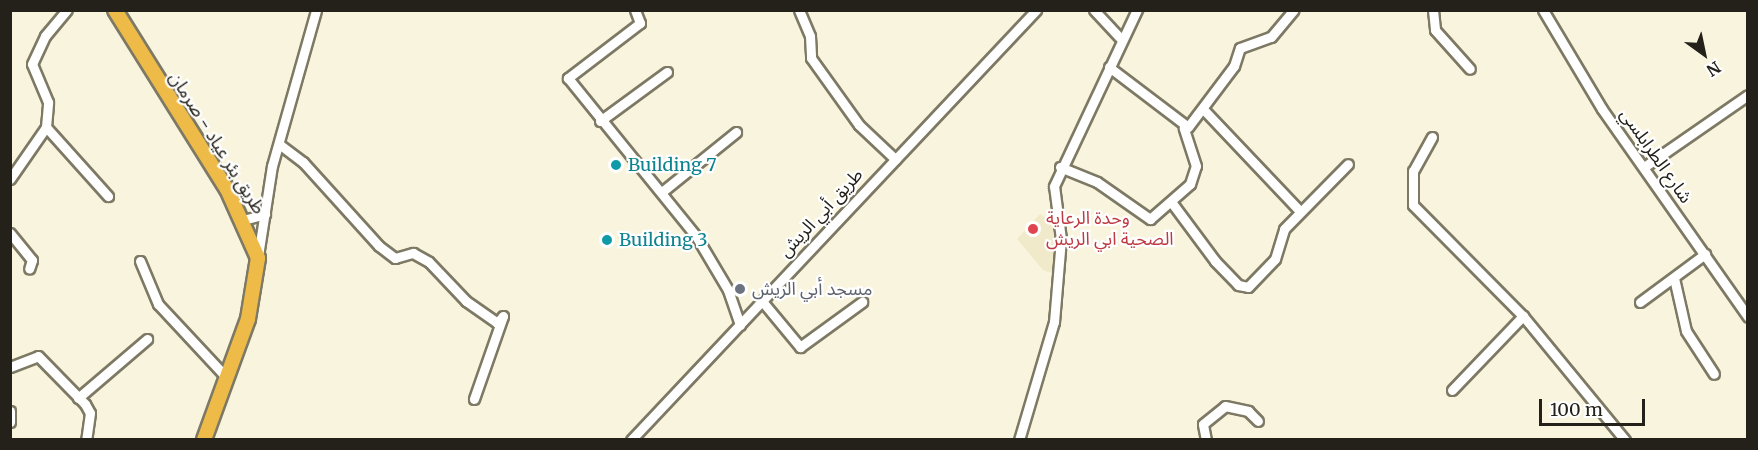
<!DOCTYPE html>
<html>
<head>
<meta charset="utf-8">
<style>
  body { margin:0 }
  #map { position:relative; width:1758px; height:450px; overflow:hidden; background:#f9f4dd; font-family:Merriweather,"Noto Sans Arabic",serif }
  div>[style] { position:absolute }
  .built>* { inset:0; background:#f0e9ca }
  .roads { filter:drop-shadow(2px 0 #7d7964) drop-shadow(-2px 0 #7d7964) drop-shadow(0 2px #7d7964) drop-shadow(0 -2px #7d7964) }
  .minor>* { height:9px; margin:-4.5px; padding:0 4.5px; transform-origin:4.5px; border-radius:4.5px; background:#fff }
  .highway>* { height:14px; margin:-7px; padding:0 7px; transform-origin:7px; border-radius:7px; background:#eebb49 }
  .dots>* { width:16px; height:16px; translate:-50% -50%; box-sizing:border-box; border:3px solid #fff; border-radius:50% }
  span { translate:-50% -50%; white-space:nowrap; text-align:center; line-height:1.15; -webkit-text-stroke:4.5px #fff; paint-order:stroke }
  .street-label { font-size:18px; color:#232119 }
  .culture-label { font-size:18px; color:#0d838f }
  .left { translate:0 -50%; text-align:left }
  .health-label { font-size:18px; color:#be3a42 }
  .worship-label { font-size:18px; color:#5b616d }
  .frame { position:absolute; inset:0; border:12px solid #232119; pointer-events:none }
  .north { position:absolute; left:1674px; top:24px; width:60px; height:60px; -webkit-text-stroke:4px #fff; paint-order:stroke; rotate:147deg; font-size:16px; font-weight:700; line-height:24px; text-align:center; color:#232119 }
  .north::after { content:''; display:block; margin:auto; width:21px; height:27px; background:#232119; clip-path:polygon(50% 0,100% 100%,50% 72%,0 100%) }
  .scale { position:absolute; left:1539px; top:399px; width:106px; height:27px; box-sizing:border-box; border:3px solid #232119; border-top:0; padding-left:8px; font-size:18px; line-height:21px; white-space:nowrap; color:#232119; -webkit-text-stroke:4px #fff; paint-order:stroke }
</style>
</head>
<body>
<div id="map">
  <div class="built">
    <i style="clip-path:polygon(1040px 214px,1055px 224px,1055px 274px,1043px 270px,1017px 239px)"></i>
  </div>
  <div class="roads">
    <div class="minor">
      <i style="left:635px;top:10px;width:14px;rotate:69deg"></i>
      <i style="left:640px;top:23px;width:91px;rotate:142.6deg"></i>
      <i style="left:568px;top:78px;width:203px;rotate:51deg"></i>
      <i style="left:696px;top:236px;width:63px;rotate:59.3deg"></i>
      <i style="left:728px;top:290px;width:37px;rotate:71deg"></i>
      <i style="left:799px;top:10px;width:28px;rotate:67deg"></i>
      <i style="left:810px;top:36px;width:22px;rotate:87deg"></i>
      <i style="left:811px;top:58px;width:82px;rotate:54.4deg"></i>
      <i style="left:859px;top:125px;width:50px;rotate:43.4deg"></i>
      <i style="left:1094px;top:10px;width:38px;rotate:47deg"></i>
      <i style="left:1433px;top:10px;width:20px;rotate:84deg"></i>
      <i style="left:1435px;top:30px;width:52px;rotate:48.1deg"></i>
      <i style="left:1543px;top:10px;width:115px;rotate:59.2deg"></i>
      <i style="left:1602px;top:109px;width:254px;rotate:54.9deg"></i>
      <i style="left:1109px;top:67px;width:99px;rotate:37.2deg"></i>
      <i style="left:1188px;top:127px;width:76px;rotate:-53deg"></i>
      <i style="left:1234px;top:66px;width:19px;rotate:-72deg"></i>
      <i style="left:1240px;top:48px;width:33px;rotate:-20deg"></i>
      <i style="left:1271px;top:37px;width:35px;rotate:-50deg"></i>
      <i style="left:1204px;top:110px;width:139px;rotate:46.5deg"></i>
      <i style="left:600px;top:121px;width:83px;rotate:-36.2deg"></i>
      <i style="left:46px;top:127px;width:93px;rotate:48.1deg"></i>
      <i style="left:1432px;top:137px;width:39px;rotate:119deg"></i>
      <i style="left:1413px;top:171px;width:34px;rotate:90deg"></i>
      <i style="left:1413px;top:205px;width:156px;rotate:45.3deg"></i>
      <i style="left:1523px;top:316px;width:161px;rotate:50.6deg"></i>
      <i style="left:279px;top:144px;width:30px;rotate:37deg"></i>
      <i style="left:303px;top:162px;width:113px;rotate:47.9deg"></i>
      <i style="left:379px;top:246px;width:20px;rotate:37deg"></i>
      <i style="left:395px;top:258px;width:19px;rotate:-16deg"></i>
      <i style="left:413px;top:253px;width:18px;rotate:29deg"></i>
      <i style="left:429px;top:262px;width:54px;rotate:46.5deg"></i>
      <i style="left:466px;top:301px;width:38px;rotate:35deg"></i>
      <i style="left:497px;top:323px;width:9px;rotate:-49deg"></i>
      <i style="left:503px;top:316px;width:88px;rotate:109.3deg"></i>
      <i style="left:1060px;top:167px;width:40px;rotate:22deg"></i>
      <i style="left:1097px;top:182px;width:65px;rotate:34.9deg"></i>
      <i style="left:1150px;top:219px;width:53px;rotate:-41.2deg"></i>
      <i style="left:1190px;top:184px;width:19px;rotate:-72deg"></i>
      <i style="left:1196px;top:166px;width:40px;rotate:-108deg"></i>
      <i style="left:1644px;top:167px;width:126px;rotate:-34.7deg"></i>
      <i style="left:10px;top:179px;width:63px;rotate:-55.3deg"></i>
      <i style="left:46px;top:127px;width:25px;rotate:-85deg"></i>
      <i style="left:48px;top:102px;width:41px;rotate:-112.8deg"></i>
      <i style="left:32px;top:64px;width:31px;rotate:-65deg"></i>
      <i style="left:45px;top:36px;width:34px;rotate:-50deg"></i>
      <i style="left:663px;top:191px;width:94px;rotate:-38.9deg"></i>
      <i style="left:1172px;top:203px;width:72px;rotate:53.4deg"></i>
      <i style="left:1215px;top:261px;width:33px;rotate:46deg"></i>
      <i style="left:1238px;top:285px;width:10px;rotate:11deg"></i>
      <i style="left:1248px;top:287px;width:39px;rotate:-46deg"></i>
      <i style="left:1275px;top:259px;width:31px;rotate:-73deg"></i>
      <i style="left:1284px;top:229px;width:91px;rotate:-45.4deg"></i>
      <i style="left:243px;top:220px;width:23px;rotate:-15deg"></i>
      <i style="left:10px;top:233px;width:35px;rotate:51deg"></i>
      <i style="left:32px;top:260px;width:9px;rotate:108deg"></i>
      <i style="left:258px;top:256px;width:91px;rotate:-81.2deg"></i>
      <i style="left:272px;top:166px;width:162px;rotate:-74.2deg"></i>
      <i style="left:140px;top:261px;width:47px;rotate:67.3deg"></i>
      <i style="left:158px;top:304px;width:100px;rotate:47deg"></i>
      <i style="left:1674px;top:278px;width:54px;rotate:77.2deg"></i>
      <i style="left:1686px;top:331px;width:51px;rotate:56.9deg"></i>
      <i style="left:762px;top:301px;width:60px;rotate:50.4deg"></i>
      <i style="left:800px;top:347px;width:77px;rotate:-36deg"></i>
      <i style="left:1640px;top:302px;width:81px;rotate:-36.4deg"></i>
      <i style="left:10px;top:367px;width:30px;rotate:-21deg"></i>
      <i style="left:38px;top:356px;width:67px;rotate:45.6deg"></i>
      <i style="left:85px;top:404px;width:10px;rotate:61deg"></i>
      <i style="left:90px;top:413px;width:27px;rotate:98deg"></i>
      <i style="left:1452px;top:390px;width:103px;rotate:-46.2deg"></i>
      <i style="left:78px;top:398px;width:91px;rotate:-40.5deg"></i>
      <i style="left:10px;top:411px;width:11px;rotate:90deg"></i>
      <i style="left:631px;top:440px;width:591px;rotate:-46.71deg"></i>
      <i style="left:1019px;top:440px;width:123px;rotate:-73.5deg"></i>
      <i style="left:1054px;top:322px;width:83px;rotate:-85.2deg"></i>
      <i style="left:1061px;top:239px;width:53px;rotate:-97.5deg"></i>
      <i style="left:1054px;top:186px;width:195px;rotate:-64.8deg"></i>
      <i style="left:1206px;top:440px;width:16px;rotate:-101deg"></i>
      <i style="left:1203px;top:424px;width:28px;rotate:-39deg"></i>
      <i style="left:1225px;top:406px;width:24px;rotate:12deg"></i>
      <i style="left:1248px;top:411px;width:14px;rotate:45deg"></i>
    </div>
    <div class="highway">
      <i style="left:115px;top:10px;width:211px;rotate:58deg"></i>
      <i style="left:227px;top:189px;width:76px;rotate:65.8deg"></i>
      <i style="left:258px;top:258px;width:62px;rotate:99.3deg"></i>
      <i style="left:248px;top:319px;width:129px;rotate:110deg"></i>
    </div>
  </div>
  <div class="dots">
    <i style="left:616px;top:165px;background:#0f9aa8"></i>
    <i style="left:1033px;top:229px;background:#e0444e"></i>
    <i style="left:607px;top:240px;background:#0f9aa8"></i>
    <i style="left:740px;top:289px;background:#6b7280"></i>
  </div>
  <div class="street-label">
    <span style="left:217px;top:143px;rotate:58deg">طريق بئر عياد - صرمان</span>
    <span style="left:1656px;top:156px;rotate:55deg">شارع الطرابلسي</span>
    <span style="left:821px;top:213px;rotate:-47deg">طريق أبي الريش</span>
  </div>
  <div class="culture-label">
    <span class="left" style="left:628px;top:165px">Building 7</span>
    <span class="left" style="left:619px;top:240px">Building 3</span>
  </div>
  <div class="health-label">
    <span class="left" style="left:1046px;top:229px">وحدة الرعاية<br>الصحية ابي الريش</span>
  </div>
  <div class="worship-label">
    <span class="left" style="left:752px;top:289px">مسجد أبي الريش</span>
  </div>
  <div class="frame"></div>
  <div class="north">N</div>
  <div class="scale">100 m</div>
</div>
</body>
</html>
